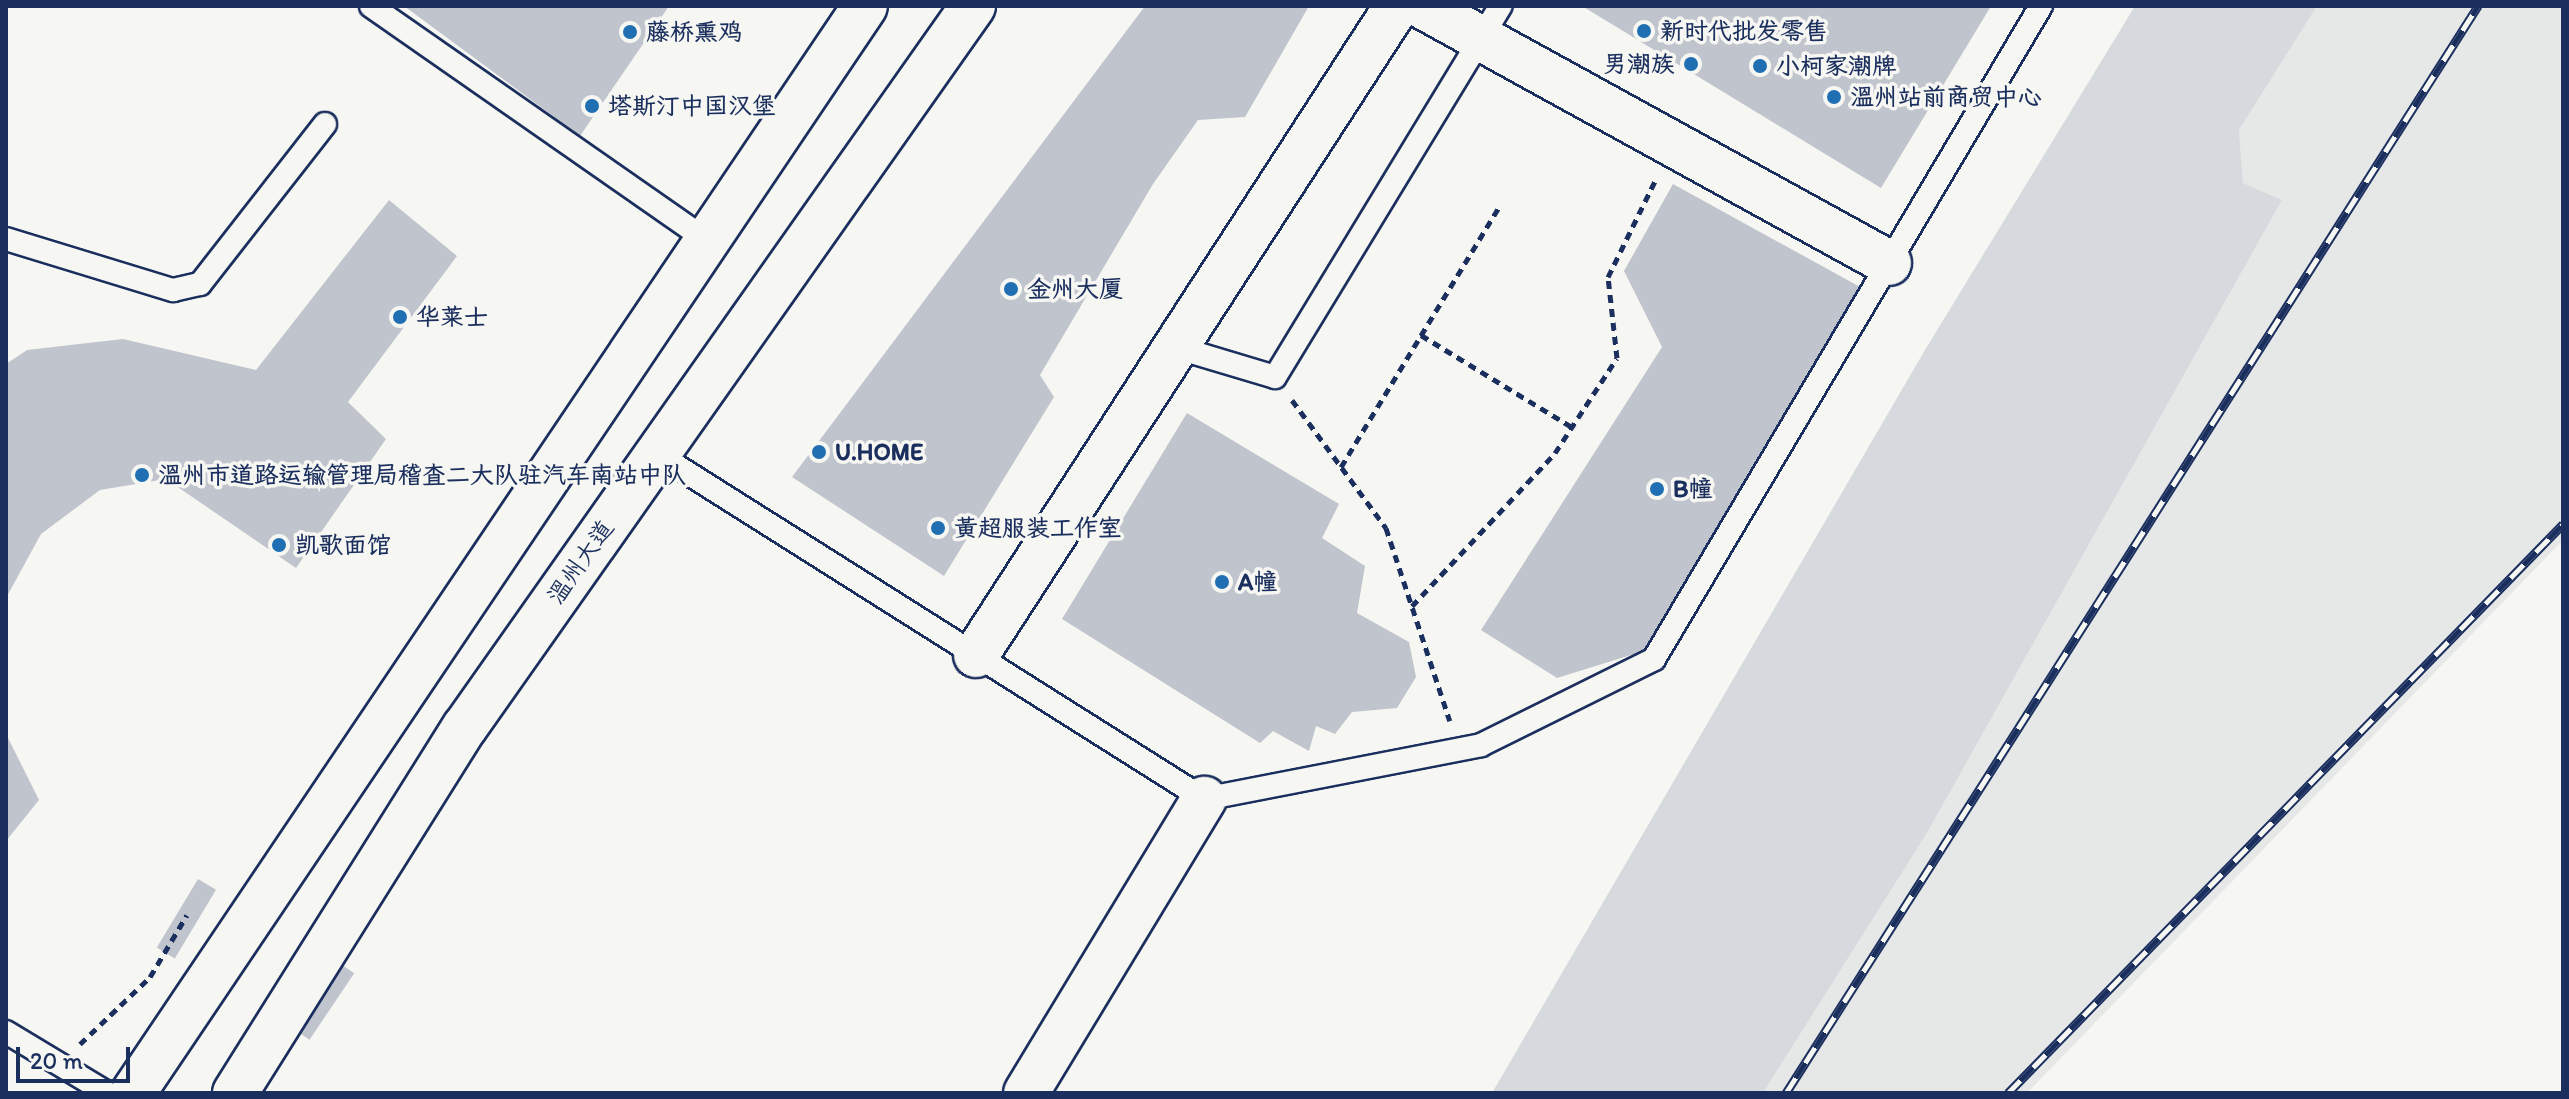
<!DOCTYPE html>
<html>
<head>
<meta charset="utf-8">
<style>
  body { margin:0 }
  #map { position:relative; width:2569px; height:1099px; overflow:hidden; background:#f6f6f2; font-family:Itim,"LXGW WenKai TC",sans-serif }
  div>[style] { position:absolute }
  .built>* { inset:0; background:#e6e7e7 }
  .green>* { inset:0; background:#d6d9dd }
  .building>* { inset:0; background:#c0c4cd; transform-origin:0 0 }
  .path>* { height:5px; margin-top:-2.5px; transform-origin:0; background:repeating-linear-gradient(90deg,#1b2f5e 0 8px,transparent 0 14px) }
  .roads { filter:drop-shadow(2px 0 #1b2f5e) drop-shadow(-2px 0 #1b2f5e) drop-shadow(0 2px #1b2f5e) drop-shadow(0 -2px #1b2f5e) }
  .service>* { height:22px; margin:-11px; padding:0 11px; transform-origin:11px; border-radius:11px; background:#f6f6f2 }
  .minor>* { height:44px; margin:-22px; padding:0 22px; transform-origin:22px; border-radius:22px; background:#f6f6f2 }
  .primary>* { height:44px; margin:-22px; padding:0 22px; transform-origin:22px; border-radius:22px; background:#f6f6f2 }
  .rail>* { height:9px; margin-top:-4.5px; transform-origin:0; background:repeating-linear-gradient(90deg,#f6f6f2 0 18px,#1b2f5e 0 36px); box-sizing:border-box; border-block:2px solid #1b2f5e }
  .dots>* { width:22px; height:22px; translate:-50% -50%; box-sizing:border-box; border:4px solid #f6f6f2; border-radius:50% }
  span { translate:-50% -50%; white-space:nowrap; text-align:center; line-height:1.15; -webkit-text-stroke:7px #f6f6f2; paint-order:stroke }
  .poi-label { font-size:24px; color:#1b2f5e; font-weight:700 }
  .left { translate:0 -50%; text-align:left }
  .right { translate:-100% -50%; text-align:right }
  .street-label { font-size:24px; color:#1b2f5e }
  .frame { position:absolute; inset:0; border:8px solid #1b2f5e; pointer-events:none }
  .scale { position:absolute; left:16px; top:1047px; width:114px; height:36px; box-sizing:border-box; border:4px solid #1b2f5e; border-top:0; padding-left:10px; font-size:24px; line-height:28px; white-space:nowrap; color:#1b2f5e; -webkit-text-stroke:6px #f6f6f2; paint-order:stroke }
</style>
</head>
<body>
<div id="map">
  <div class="built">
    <i style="clip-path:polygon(2317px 6px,2563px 6px,2563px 540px,2027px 1093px,1763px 1093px,1927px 833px,2282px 200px,2243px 183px,2239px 130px)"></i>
  </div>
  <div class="green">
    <i style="clip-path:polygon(2135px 6px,2317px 6px,2239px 130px,2243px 183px,2282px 200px,1927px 833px,1763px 1093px,1492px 1093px,1925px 350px)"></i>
  </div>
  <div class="building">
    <i style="clip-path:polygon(404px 6px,669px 6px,580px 136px)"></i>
    <i style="clip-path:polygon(1145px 6px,1309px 6px,1245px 117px,1198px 120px,1153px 184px,1040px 375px,1054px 397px,944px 576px,792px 477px)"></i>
    <i style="clip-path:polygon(1582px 6px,1991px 6px,1881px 188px)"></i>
    <i style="clip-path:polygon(1673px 184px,1862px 288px,1647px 650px,1557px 678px,1481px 630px,1662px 347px,1624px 271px)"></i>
    <i style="clip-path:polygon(389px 200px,457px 256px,348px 402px,386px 439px,296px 568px,166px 479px,100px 490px,41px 534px,6px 598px,6px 364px,27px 350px,123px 339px,256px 370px)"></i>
    <i style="clip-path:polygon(1187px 413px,1339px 504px,1322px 538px,1365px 566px,1357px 613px,1409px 642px,1416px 677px,1397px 708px,1352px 712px,1335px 734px,1316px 726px,1309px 751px,1273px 731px,1260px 743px,1062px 619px)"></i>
    <i style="clip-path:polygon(6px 734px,39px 800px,6px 841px)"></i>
    <i style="left:198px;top:879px;width:21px;height:80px;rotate:31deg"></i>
    <i style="left:336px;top:961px;width:22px;height:80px;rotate:34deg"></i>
  </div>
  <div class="path">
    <i style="left:1421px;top:335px;width:177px;rotate:31.4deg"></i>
    <i style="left:1292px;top:400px;width:159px;rotate:53.7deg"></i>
    <i style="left:1386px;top:528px;width:203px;rotate:71.7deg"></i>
    <i style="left:1341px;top:467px;width:306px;rotate:-58.7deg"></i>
    <i style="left:1412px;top:606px;width:209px;rotate:-46.9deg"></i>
    <i style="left:1555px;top:453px;width:113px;rotate:-56.9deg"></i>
    <i style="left:1617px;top:358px;width:81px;rotate:-96.3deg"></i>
    <i style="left:1608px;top:277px;width:107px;rotate:-63.9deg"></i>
    <i style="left:80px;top:1044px;width:97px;rotate:-43.7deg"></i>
    <i style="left:150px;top:977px;width:72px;rotate:-59.2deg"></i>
  </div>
  <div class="roads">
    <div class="service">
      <i style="left:371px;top:6px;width:406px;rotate:34.9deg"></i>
      <i style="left:6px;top:239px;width:175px;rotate:17deg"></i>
      <i style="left:173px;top:290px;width:28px;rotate:-13deg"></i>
      <i style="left:200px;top:284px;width:203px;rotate:-52deg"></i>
      <i style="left:1175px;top:347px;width:104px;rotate:16.7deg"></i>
      <i style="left:1275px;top:377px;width:434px;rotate:-58.7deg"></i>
      <i style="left:656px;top:453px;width:648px;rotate:32.27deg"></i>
      <i style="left:1204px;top:799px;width:282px;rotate:-11deg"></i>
      <i style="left:1481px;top:745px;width:193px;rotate:-26.4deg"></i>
      <i style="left:1654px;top:659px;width:759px;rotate:-59.35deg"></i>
      <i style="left:6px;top:1032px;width:118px;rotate:31.1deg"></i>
    </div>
    <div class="minor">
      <i style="left:1422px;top:6px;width:533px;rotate:28.82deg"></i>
      <i style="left:976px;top:655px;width:774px;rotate:-57.03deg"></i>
      <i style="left:1026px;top:1093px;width:344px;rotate:-58.8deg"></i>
    </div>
    <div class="primary">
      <i style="left:133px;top:1093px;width:1310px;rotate:-56.04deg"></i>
      <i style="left:235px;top:1093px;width:432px;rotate:-57.9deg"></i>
      <i style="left:465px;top:727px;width:882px;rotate:-54.83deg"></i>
    </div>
  </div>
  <div class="rail">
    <i style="left:1786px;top:1093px;width:1289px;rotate:-57.52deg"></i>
    <i style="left:2008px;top:1093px;width:795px;rotate:-45.71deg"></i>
  </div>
  <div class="dots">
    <i style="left:1644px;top:31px;background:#1f6fb2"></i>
    <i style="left:630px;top:32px;background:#1f6fb2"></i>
    <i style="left:1691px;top:64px;background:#1f6fb2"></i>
    <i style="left:1760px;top:66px;background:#1f6fb2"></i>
    <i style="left:1834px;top:97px;background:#1f6fb2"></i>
    <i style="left:592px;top:106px;background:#1f6fb2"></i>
    <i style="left:1011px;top:289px;background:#1f6fb2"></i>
    <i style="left:400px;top:317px;background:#1f6fb2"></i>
    <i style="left:819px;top:452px;background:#1f6fb2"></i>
    <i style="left:142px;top:475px;background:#1f6fb2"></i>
    <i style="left:1657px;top:489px;background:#1f6fb2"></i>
    <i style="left:938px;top:528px;background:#1f6fb2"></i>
    <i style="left:279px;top:545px;background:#1f6fb2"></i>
    <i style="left:1222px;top:582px;background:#1f6fb2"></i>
  </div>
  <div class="poi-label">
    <span class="left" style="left:1660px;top:31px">新时代批发零售</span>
    <span class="left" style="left:646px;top:32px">藤桥熏鸡</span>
    <span class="right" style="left:1675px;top:64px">男潮族</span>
    <span class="left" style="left:1776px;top:66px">小柯家潮牌</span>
    <span class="left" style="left:1850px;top:97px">温州站前商贸中心</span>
    <span class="left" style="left:608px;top:106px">塔斯汀中国汉堡</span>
    <span class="left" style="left:1027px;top:289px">金州大厦</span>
    <span class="left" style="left:416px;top:317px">华莱士</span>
    <span class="left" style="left:835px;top:452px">U.HOME</span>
    <span class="left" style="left:158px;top:475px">温州市道路运输管理局稽查二大队驻汽车南站中队</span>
    <span class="left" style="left:1673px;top:489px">B幢</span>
    <span class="left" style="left:954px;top:528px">黄超服装工作室</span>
    <span class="left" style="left:295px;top:545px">凯歌面馆</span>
    <span class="left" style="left:1238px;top:582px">A幢</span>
  </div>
  <div class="street-label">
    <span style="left:580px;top:562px;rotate:-55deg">温州大道</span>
  </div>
  <div class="frame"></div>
  <div class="scale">20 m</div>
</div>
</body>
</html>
